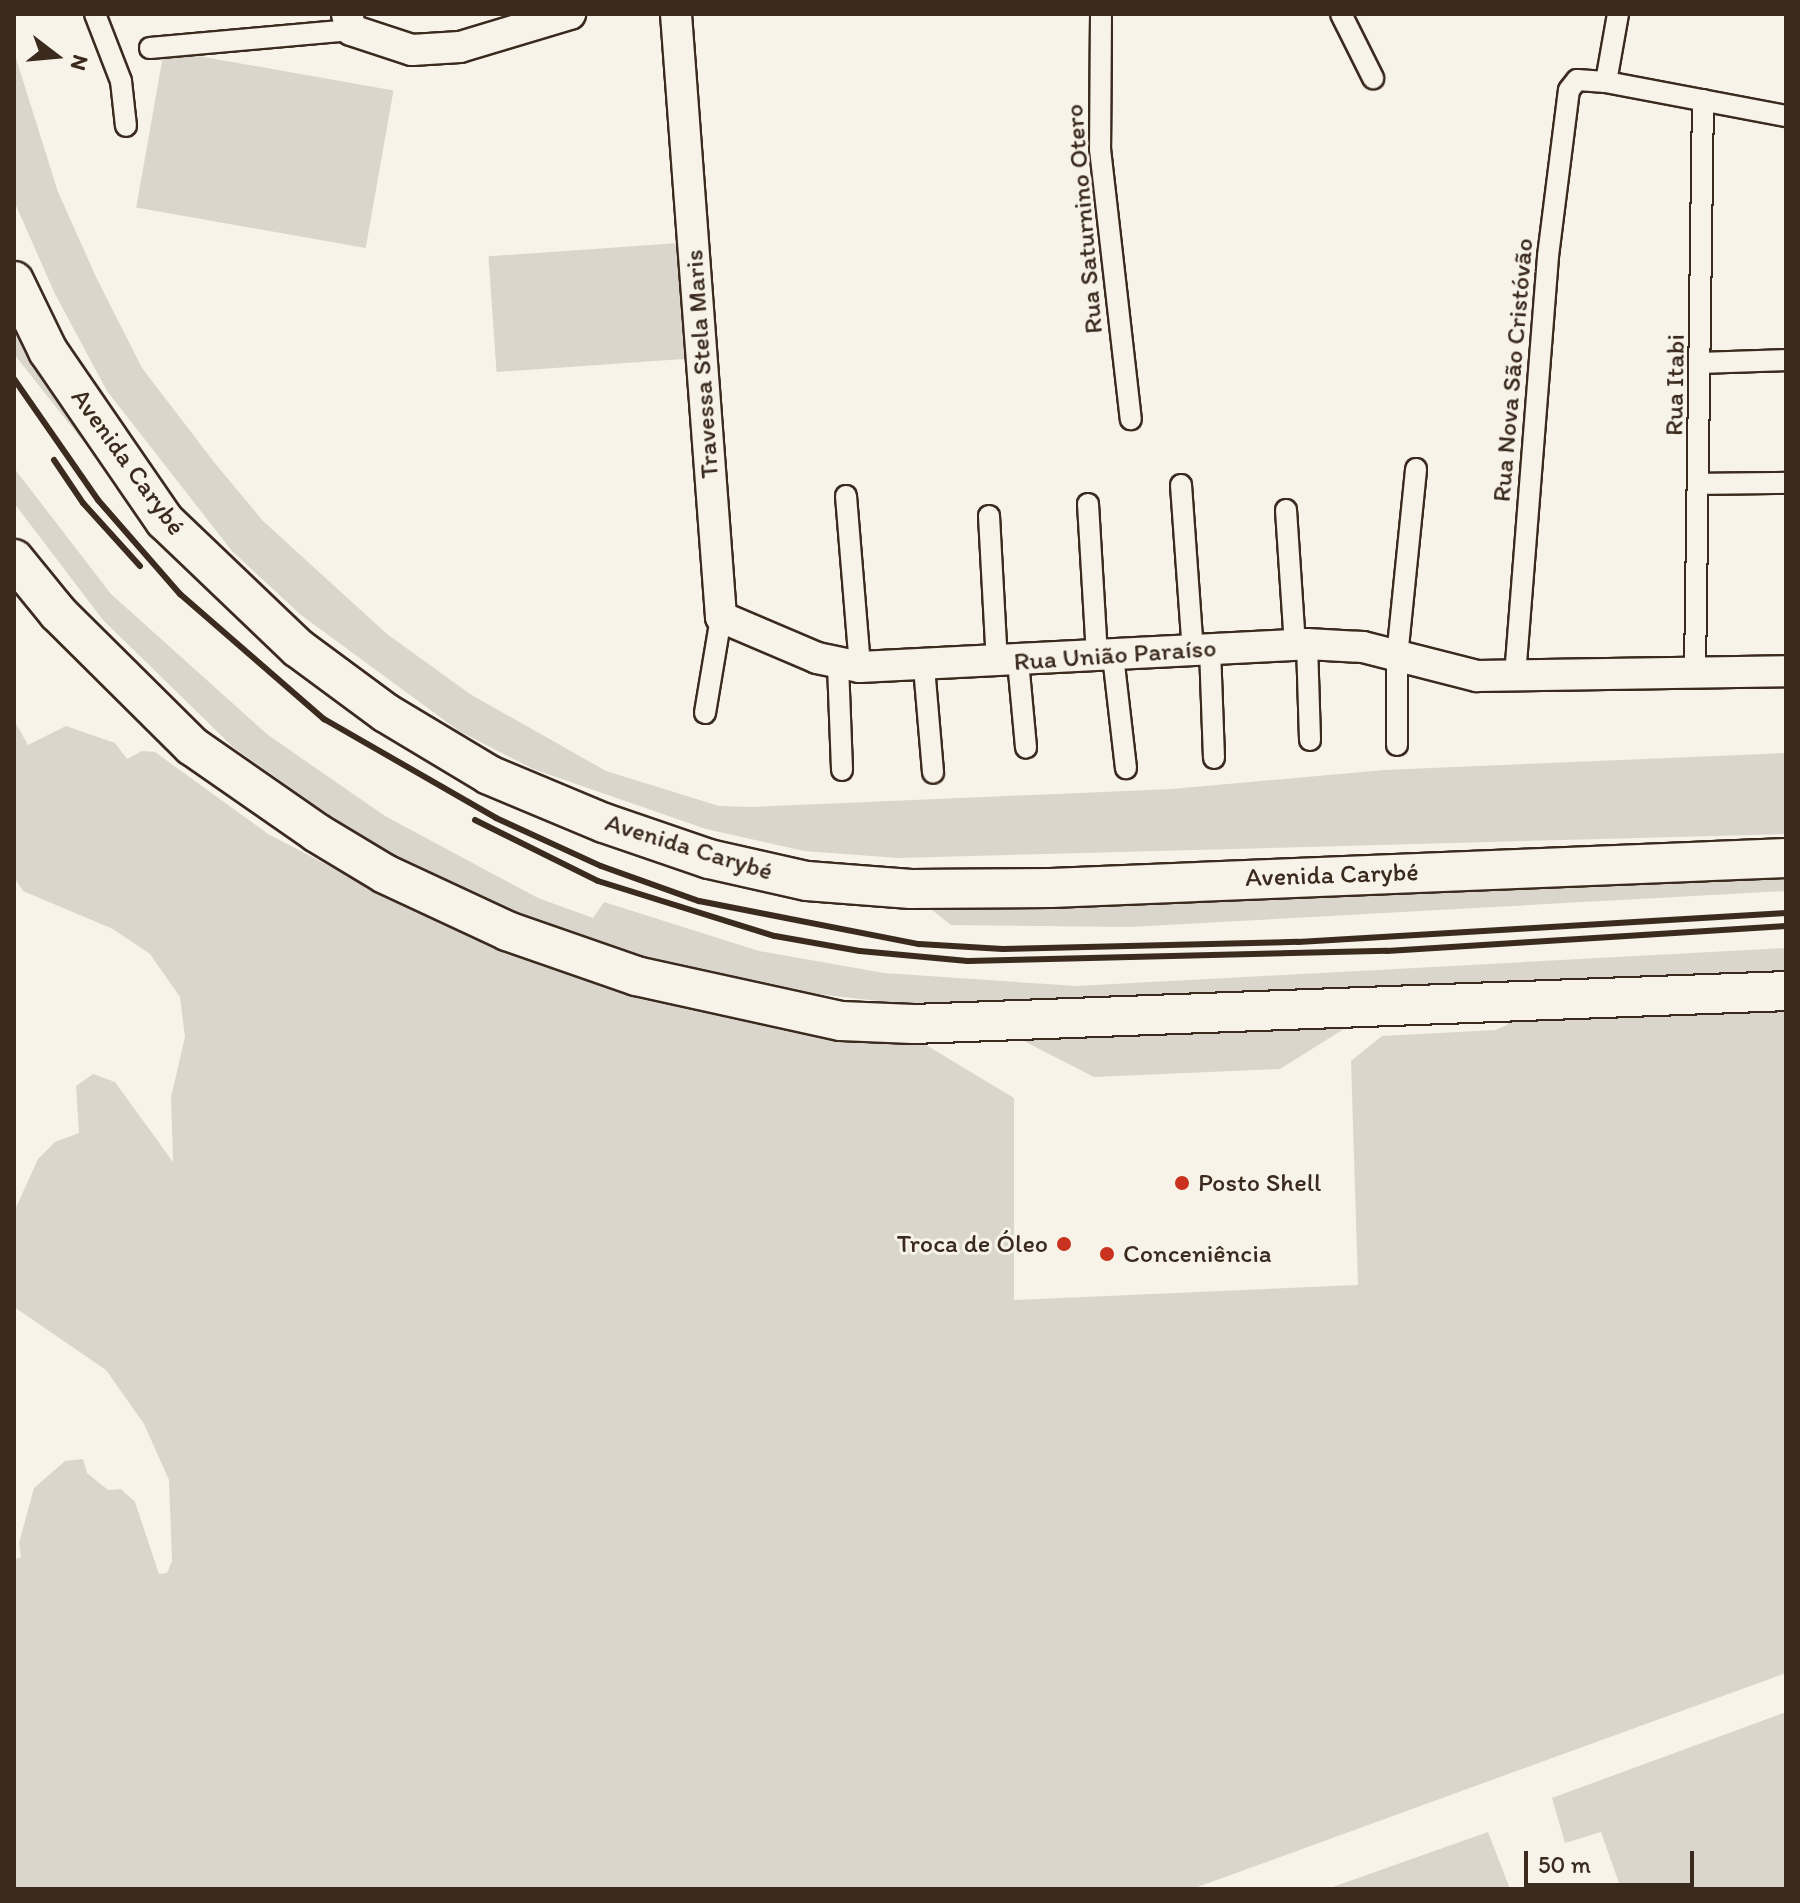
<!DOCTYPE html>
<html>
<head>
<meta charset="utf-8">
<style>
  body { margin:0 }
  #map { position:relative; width:1800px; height:1903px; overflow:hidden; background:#f7f3e8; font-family:Itim,sans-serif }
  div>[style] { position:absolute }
  .green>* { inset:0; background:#dbd6cb; transform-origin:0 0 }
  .roads { filter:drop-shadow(2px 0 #3b2a1e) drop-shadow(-2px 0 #3b2a1e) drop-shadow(0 2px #3b2a1e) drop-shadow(0 -2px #3b2a1e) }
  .street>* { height:20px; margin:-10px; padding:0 10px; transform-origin:10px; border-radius:10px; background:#f7f3e8 }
  .secondary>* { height:30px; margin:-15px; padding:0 15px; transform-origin:15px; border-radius:15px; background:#f7f3e8 }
  .highway>* { height:38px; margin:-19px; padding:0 19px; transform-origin:19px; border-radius:19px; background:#f7f3e8 }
  .rail>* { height:6px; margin:-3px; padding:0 3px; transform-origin:3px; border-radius:3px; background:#3b2a1e }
  .dots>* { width:22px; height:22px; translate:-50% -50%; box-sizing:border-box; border:4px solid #f7f3e8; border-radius:50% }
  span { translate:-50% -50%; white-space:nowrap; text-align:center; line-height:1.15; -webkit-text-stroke:6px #f7f3e8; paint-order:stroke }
  .street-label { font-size:26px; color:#3b2a1e }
  .poi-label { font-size:26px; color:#3b2a1e }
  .left { translate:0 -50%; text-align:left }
  .right { translate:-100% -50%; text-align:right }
  .frame { position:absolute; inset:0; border:16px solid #3b2a1e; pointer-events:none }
  .north { position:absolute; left:16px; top:16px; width:80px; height:80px; -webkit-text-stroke:6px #f7f3e8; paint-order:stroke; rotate:106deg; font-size:22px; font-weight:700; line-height:32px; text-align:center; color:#3b2a1e }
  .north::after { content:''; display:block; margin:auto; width:28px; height:36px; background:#3b2a1e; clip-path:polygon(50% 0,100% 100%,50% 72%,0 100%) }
  .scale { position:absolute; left:1524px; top:1851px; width:170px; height:36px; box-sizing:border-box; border:4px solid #3b2a1e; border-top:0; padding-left:10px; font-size:24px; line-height:28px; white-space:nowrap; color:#3b2a1e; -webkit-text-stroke:6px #f7f3e8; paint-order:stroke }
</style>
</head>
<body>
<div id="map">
  <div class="green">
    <i style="left:164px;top:50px;width:233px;height:160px;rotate:10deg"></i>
    <i style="clip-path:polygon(14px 52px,58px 192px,97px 279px,142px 368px,214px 462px,263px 521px,387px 634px,470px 694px,606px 771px,719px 806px,750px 807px,1172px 789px,1384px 770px,1786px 753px,1786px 834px,898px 858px,804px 851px,706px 829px,533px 769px,459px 731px,301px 615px,232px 551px,107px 391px,55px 294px,14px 201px)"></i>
    <i style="left:679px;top:243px;width:116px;height:191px;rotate:86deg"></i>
    <i style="clip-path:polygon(14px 322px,86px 445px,14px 354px)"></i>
    <i style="clip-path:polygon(14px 468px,111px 594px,268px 735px,385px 816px,538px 898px,593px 918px,604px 902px,759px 951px,884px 973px,1077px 986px,1786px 948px,1786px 976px,912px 1005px,748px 986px,653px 964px,536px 926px,414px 868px,352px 831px,233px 747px,103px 620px,14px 503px)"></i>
    <i style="clip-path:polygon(14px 720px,28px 745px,66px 726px,115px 743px,127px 759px,142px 751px,155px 752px,268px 834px,404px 905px,479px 935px,911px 1036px,1014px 1098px,1014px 1300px,1358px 1285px,1351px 1061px,1382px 1036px,1496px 1030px,1507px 1025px,1514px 1011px,1786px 1004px,1786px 1673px,1192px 1889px,14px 1889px,14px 1560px,21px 1557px,19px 1543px,34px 1488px,65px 1461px,83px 1459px,87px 1473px,108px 1490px,121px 1489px,135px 1502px,159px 1574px,167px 1573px,172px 1561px,169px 1480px,144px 1424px,106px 1370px,14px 1307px,14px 1212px,38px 1159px,55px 1142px,79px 1133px,76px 1086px,93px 1074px,115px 1082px,173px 1162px,171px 1097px,185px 1037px,180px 997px,150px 954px,113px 929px,23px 891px,14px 877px)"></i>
    <i style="clip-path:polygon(1786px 879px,1786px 891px,1129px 927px,951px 925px,927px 906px,1031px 909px)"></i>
    <i style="clip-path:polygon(1355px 1022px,1280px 1069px,1094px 1077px,1018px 1038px)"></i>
    <i style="clip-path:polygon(1786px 1712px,1786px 1889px,1621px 1889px,1601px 1832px,1565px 1843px,1552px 1798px)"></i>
    <i style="clip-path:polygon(1488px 1832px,1510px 1889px,1327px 1889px)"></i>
  </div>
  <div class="roads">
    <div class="street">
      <i style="left:95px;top:14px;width:72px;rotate:68.8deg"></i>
      <i style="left:121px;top:81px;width:45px;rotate:83.7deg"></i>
      <i style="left:1101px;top:14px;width:135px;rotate:90.4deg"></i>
      <i style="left:1100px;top:149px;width:272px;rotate:83.5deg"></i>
      <i style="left:1341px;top:14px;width:72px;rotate:63.4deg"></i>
      <i style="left:150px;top:48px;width:202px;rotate:-5.1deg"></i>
      <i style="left:1606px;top:82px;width:69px;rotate:-80deg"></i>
      <i style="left:1702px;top:363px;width:84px;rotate:-2deg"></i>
      <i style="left:1700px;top:484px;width:86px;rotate:-0.7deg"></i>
      <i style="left:1181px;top:485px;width:166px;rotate:85.9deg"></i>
      <i style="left:846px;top:496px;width:172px;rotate:85.3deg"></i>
      <i style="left:1088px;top:504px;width:153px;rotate:86.6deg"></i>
      <i style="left:1286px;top:510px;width:134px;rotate:86.2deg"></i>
      <i style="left:989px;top:516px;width:146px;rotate:86.9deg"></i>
      <i style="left:1307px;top:644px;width:96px;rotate:88.2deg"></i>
      <i style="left:1210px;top:649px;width:109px;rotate:87.9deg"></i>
      <i style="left:1113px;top:656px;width:113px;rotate:83.4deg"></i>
      <i style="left:1018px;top:661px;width:87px;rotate:84.7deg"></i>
      <i style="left:838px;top:665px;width:105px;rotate:87.8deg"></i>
      <i style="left:924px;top:667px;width:106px;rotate:85.1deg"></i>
      <i style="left:1695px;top:671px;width:571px;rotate:-89.2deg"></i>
      <i style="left:1515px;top:676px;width:421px;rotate:-85.5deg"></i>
      <i style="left:1548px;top:256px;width:167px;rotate:-82.8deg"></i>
      <i style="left:1569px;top:90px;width:13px;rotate:-51deg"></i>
      <i style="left:1577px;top:80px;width:29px;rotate:4deg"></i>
      <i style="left:1606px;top:82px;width:183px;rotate:10.7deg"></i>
      <i style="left:705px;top:713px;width:97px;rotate:-80.5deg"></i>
      <i style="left:1397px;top:745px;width:88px;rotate:-90deg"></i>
      <i style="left:1397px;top:657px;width:189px;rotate:-84.2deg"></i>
    </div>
    <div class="secondary">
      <i style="left:347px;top:14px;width:16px;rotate:76deg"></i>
      <i style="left:351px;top:30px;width:64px;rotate:18.2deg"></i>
      <i style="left:412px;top:50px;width:48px;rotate:-3.6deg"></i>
      <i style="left:460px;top:47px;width:115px;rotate:-16.7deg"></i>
      <i style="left:676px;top:14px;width:605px;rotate:85.73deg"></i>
      <i style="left:721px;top:617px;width:104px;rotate:23.1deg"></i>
      <i style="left:817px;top:658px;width:44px;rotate:11.8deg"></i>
      <i style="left:860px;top:667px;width:448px;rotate:-2.9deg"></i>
      <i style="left:1307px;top:644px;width:56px;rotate:3.1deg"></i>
      <i style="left:1363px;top:647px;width:118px;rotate:14.3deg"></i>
      <i style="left:1477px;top:676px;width:309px;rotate:-0.9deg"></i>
    </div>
    <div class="highway">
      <i style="left:14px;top:281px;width:78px;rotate:64.1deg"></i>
      <i style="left:48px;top:351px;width:206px;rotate:55.5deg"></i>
      <i style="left:165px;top:521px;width:184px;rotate:43.7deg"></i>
      <i style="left:298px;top:648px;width:109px;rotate:36.5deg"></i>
      <i style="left:386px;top:713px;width:120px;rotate:31deg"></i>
      <i style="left:489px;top:775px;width:125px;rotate:22.7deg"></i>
      <i style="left:604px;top:823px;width:111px;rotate:18.9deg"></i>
      <i style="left:709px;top:859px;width:100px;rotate:12.7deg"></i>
      <i style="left:807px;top:881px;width:104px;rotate:4.4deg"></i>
      <i style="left:911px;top:889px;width:140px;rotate:-0.4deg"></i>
      <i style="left:1051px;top:888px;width:736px;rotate:-2.34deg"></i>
      <i style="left:14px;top:559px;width:70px;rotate:50.8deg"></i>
      <i style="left:58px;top:613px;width:189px;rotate:44.8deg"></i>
      <i style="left:192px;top:746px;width:152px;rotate:34.8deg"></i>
      <i style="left:317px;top:833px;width:79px;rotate:31.1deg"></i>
      <i style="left:385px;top:874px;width:135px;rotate:25deg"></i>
      <i style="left:507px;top:931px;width:137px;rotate:19.2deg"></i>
      <i style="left:636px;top:976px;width:210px;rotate:12.4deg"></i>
      <i style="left:841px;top:1021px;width:72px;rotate:2.4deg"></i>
      <i style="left:913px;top:1024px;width:874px;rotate:-2.16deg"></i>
    </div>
  </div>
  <div class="rail">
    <i style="left:14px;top:379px;width:147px;rotate:55.2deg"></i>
    <i style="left:98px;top:500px;width:125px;rotate:48.9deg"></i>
    <i style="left:180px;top:594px;width:191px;rotate:41deg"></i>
    <i style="left:324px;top:719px;width:198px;rotate:29.9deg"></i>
    <i style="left:496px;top:818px;width:115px;rotate:24.6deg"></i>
    <i style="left:601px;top:866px;width:104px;rotate:19.7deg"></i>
    <i style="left:699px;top:901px;width:224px;rotate:11.1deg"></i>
    <i style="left:919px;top:944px;width:84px;rotate:3.4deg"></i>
    <i style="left:1003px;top:949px;width:295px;rotate:-1.4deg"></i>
    <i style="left:1298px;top:942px;width:489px;rotate:-3.4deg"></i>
    <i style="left:54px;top:460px;width:52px;rotate:56deg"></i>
    <i style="left:83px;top:503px;width:85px;rotate:47.9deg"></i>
    <i style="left:475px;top:820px;width:137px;rotate:26.4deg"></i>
    <i style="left:598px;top:881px;width:185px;rotate:17.3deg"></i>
    <i style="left:775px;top:936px;width:86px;rotate:10deg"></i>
    <i style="left:860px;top:951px;width:108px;rotate:5.3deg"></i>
    <i style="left:968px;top:961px;width:419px;rotate:-1.4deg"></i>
    <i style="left:1387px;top:951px;width:400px;rotate:-3.6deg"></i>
  </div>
  <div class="dots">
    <i style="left:1182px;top:1183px;background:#c8321e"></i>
    <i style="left:1064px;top:1244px;background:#c8321e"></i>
    <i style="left:1107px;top:1254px;background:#c8321e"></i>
  </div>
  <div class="street-label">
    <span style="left:1084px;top:219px;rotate:-95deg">Rua Saturnino Otero</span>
    <span style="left:702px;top:364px;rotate:-94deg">Travessa Stela Maris</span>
    <span style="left:1513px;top:370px;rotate:-85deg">Rua Nova São Cristóvão</span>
    <span style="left:1675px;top:385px;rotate:-89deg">Rua Itabi</span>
    <span style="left:128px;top:462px;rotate:54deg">Avenida Carybé</span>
    <span style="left:1115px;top:655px;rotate:-4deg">Rua União Paraíso</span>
    <span style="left:689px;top:847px;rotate:17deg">Avenida Carybé</span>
    <span style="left:1332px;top:875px;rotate:-2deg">Avenida Carybé</span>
  </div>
  <div class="poi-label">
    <span class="left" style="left:1198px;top:1183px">Posto Shell</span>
    <span class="right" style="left:1048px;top:1244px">Troca de Óleo</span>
    <span class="left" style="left:1123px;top:1254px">Conceniência</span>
  </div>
  <div class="frame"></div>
  <div class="north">N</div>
  <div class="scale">50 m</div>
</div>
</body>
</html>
